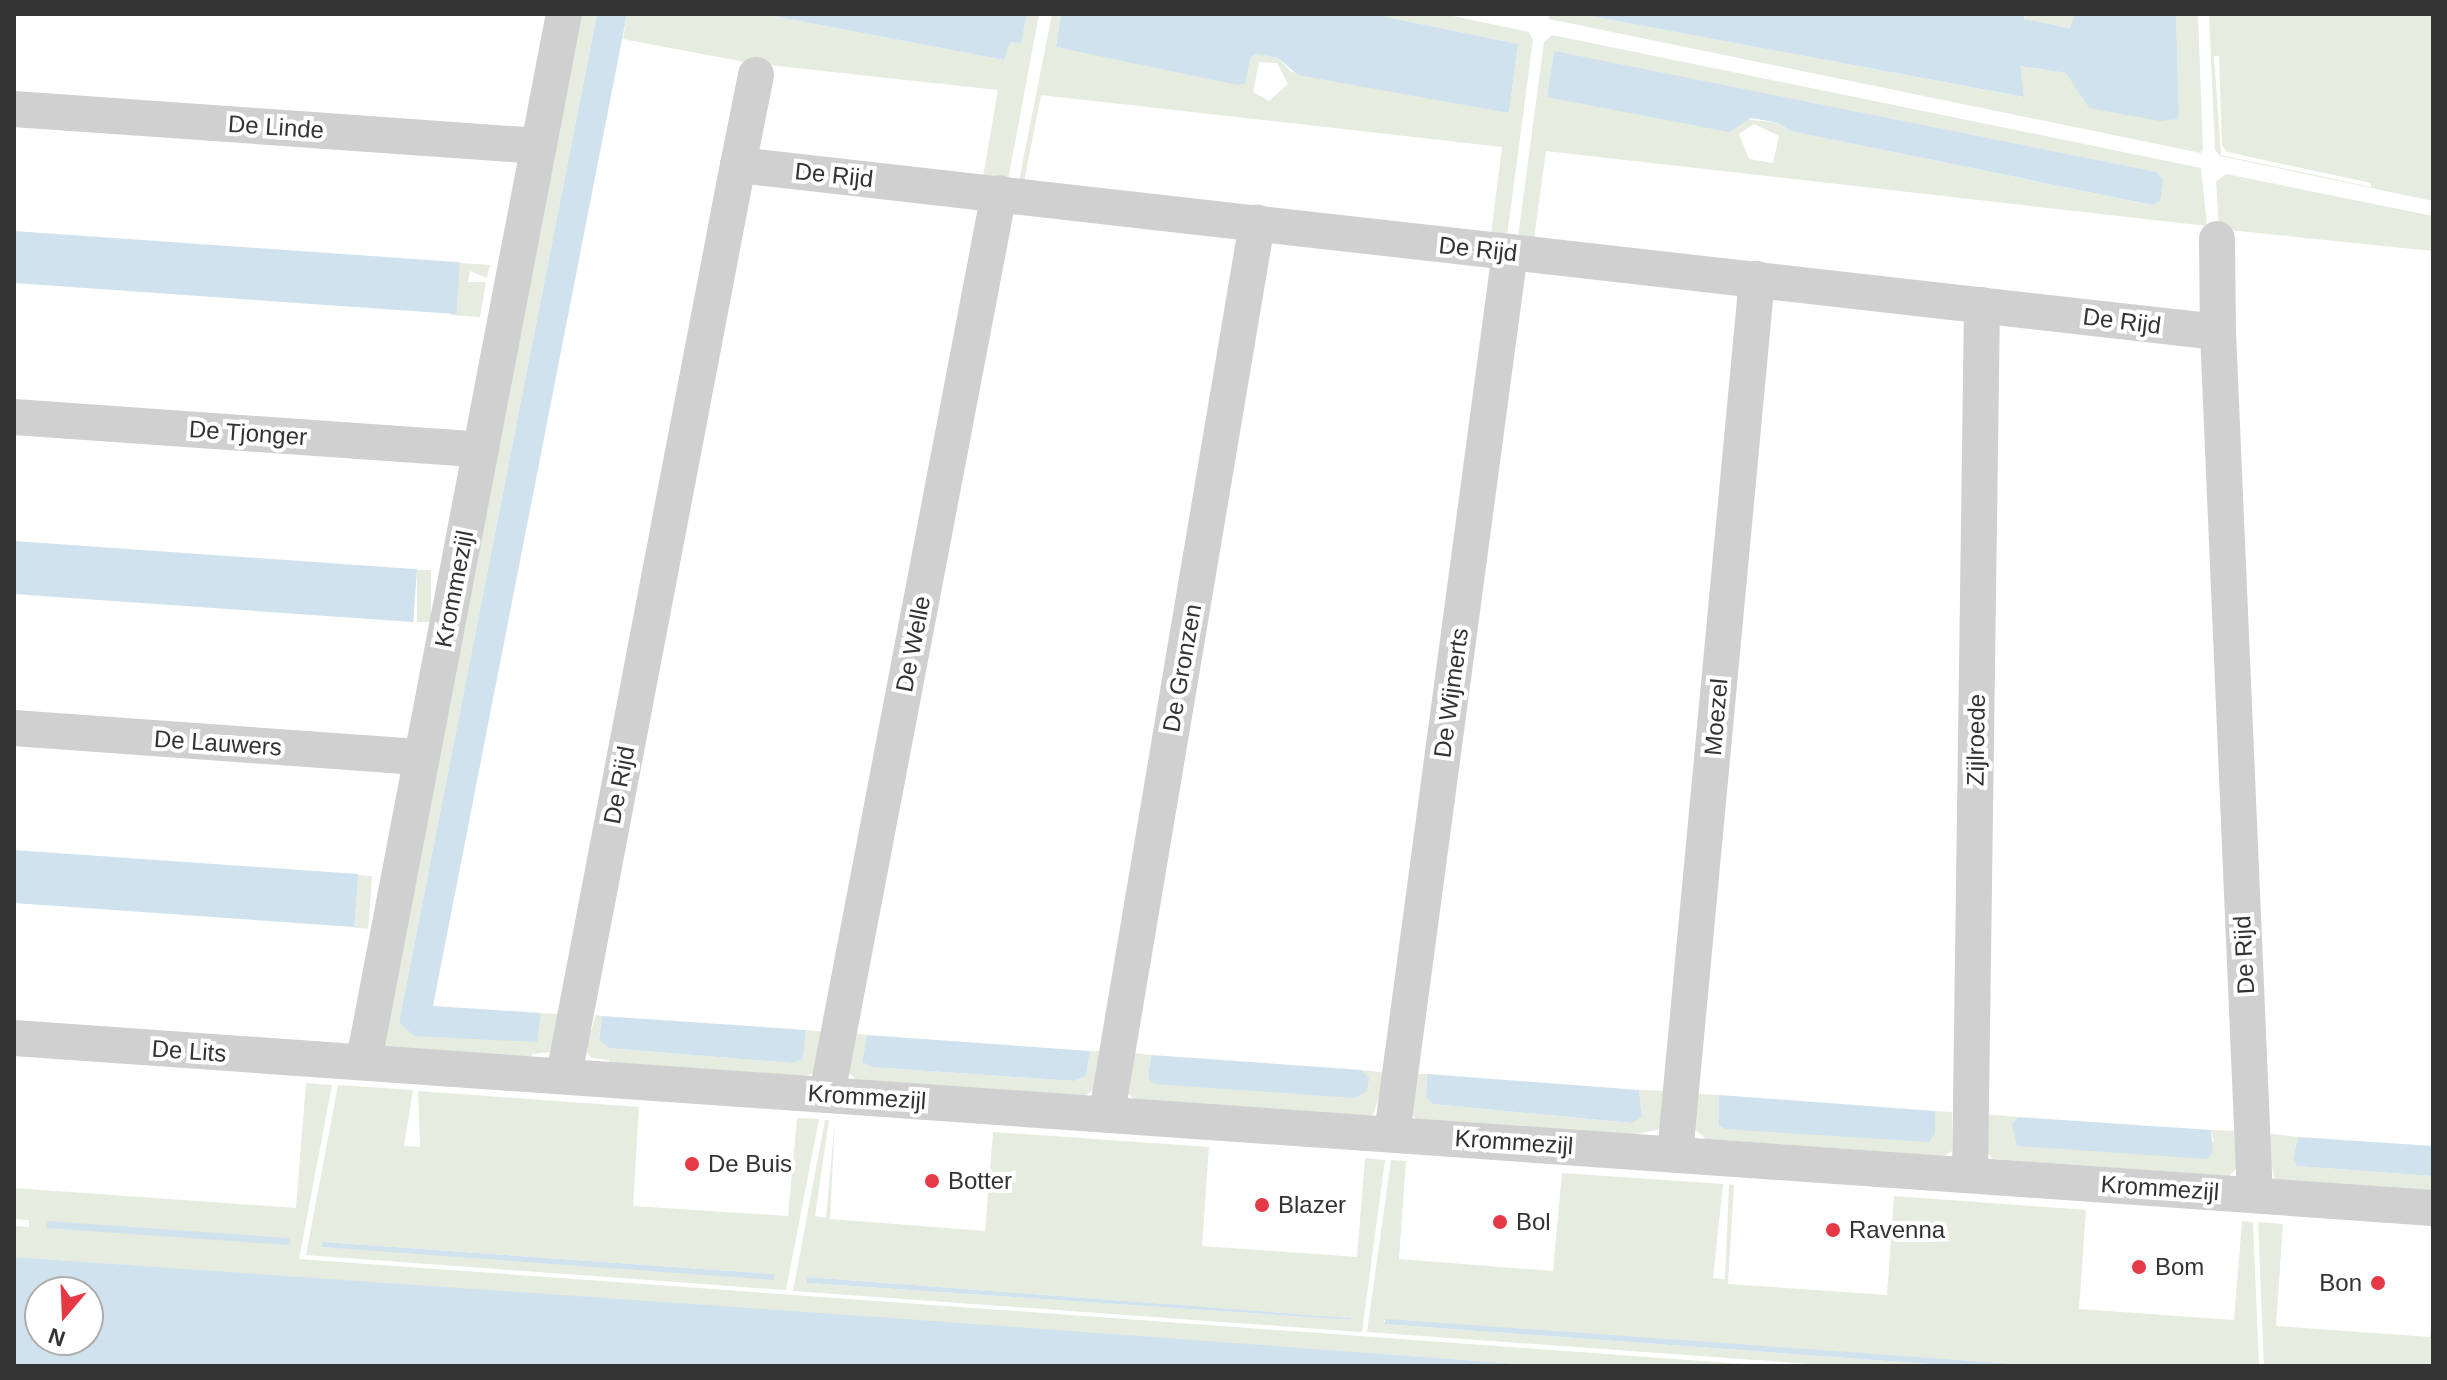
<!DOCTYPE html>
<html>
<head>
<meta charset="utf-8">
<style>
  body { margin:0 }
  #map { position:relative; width:2447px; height:1380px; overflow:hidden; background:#fff; font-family:Arial,sans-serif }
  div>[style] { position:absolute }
  .green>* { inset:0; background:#e6ecdf; transform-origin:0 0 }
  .water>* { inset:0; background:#cfe2ee; transform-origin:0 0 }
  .minor>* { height:36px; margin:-18px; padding:0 18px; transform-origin:18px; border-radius:18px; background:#d0d0d0 }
  .dots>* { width:22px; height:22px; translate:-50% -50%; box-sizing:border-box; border:4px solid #fff; border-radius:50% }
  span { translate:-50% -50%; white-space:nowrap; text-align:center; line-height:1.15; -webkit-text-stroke:8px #fff; paint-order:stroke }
  .street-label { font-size:24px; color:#333 }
  .poi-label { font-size:24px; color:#333 }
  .left { translate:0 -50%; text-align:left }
  .right { translate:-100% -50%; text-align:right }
  .frame { position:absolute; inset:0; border:16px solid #333; pointer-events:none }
  .north { position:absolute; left:24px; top:1276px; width:80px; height:80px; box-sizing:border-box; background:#fff; border:2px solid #adadad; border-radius:50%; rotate:199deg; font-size:22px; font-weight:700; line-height:32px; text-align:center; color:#333 }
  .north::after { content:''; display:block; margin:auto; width:28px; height:36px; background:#e63946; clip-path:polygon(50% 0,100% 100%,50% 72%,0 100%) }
</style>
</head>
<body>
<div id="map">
  <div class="green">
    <i style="clip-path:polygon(575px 14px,597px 14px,399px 1022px,536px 1042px,541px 1013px,561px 1014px,550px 1052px,532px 1054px,531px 1061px,391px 1050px,384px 1045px)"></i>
    <i style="clip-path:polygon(627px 14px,763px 14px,1004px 60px,1010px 42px,1021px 44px,1027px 14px,1039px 14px,1008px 180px,983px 177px,998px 90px,750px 63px,623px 39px)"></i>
    <i style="clip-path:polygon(evenodd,1052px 14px,1061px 14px,1056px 47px,1245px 83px,1251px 57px,1257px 54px,1278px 58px,1291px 72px,1509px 113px,1518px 44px,1372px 14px,1443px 14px,1529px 32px,1533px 40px,1507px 236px,1491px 235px,1502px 147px,1041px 95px,1024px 182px,1019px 181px,1052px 14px,1259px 62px,1277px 63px,1288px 84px,1269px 101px,1253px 92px,1259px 62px)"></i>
    <i style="clip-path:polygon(1548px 14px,1580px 14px,2023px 97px,2019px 66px,2067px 73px,2089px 108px,2179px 113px,2176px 14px,2198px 14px,2203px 149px,2201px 153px,1549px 19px)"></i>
    <i style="clip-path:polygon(2025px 14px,2075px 14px,2071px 28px,2024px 19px)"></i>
    <i style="clip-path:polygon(evenodd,2209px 14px,2433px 14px,2433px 201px,2220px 156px,2215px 150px,2209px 14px,2214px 56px,2219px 56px,2222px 145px,2227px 152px,2371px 183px,2371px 187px,2221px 155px,2214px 56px)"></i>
    <i style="clip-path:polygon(evenodd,1552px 35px,2201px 168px,2207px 226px,1546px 151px,1534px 239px,1518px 237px,1544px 42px,1552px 35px,1554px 52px,2157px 172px,2163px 180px,2151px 205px,1792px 131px,1779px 123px,1547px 97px,1554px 52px,1552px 35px,1754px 124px,1779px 136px,1773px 163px,1749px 159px,1739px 134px,1754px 124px)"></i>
    <i style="clip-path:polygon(2226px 174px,2433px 216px,2433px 251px,2219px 229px,2216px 182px)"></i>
    <i style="clip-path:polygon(460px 263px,490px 265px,487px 278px,470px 271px,468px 282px,486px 282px,480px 317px,450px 315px)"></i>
    <i style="left:417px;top:570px;width:14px;height:52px"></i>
    <i style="left:358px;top:875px;width:14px;height:53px;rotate:4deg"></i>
    <i style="clip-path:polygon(596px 1015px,602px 1016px,599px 1040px,608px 1048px,793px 1063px,803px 1059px,806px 1030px,824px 1032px,814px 1073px,804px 1076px,609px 1067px,609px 1060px,592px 1058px,585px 1050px)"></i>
    <i style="clip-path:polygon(852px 1033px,867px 1035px,862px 1062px,871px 1067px,1074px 1081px,1086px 1076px,1090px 1051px,1103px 1051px,1095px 1089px,1084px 1096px,857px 1080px,848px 1072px)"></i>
    <i style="clip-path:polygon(1134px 1053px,1151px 1055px,1148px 1078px,1369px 1078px,1362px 1070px,1388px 1073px,1372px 1117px,1134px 1099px,1127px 1093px)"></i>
    <i style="clip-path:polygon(1414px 1074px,1427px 1074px,1426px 1096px,1433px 1104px,1631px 1123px,1642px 1116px,1639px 1090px,1665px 1091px,1660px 1129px,1637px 1134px,1636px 1140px,1416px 1119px,1411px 1114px)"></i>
    <i style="clip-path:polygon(306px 1083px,332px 1085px,299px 1259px,1771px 1366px,1547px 1366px,14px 1257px,14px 1226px,29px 1227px,29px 1220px,14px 1219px,14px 1188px,296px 1208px)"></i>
    <i style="clip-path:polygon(evenodd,338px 1085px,413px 1090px,404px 1146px,420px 1147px,418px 1091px,639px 1107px,633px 1206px,788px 1216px,797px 1118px,819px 1119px,786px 1290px,306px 1255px,338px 1085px,323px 1242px,773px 1274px,775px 1276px,322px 1247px,323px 1242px)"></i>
    <i style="clip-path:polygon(1697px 1094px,1719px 1095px,1719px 1126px,1725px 1129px,1935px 1133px,1935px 1111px,1952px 1112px,1952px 1151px,1944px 1156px,1706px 1139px,1693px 1128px)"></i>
    <i style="clip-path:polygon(1985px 1114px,2018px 1117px,2012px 1124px,2214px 1141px,2211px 1130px,2239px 1131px,2236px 1169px,2229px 1176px,1993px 1159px,1986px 1152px)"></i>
    <i style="clip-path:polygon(evenodd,825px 1120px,829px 1120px,815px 1216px,826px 1218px,835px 1120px,830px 1219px,985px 1231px,993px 1132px,1209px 1147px,1202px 1246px,1357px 1257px,1365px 1158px,1385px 1160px,1362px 1332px,793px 1291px,825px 1120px,807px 1277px,1349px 1318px,1352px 1320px,807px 1283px,807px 1277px)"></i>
    <i style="clip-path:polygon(2264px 1133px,2298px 1137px,2293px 1157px,2297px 1166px,2433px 1176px,2433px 1198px,2275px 1180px)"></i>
    <i style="clip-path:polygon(1391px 1160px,1406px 1161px,1399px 1259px,1553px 1271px,1562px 1173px,1723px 1184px,1713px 1278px,1725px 1279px,1729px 1184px,1734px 1185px,1728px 1284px,1887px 1295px,1894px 1196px,2086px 1210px,2079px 1309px,2234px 1320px,2242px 1221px,2253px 1222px,2259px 1366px,2046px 1366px,1384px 1320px,1384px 1324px,1956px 1366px,1838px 1366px,1367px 1332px)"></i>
    <i style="clip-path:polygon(2258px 1222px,2283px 1224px,2276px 1326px,2430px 1337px,2433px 1307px,2433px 1366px,2264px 1366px)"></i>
  </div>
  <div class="water">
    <i style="clip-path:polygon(597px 14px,627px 14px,433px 1006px,541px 1013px,537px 1042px,414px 1036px,399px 1022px)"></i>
    <i style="clip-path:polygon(763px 14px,1027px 14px,1021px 44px,1010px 42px,1004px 60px)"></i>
    <i style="clip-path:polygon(1061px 14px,1372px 14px,1518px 44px,1509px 113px,1298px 75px,1278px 58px,1257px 54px,1251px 57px,1245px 83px,1238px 85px,1056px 47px)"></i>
    <i style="clip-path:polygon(1580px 14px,2024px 14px,2024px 19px,2070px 28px,2075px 14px,2176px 14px,2179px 113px,2177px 119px,2160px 121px,2089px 108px,2066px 73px,2020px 66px,2024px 97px)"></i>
    <i style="clip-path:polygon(1554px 51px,2157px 172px,2163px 180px,2160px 201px,2152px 205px,1791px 131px,1779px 123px,1751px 118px,1729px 132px,1547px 97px)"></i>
    <i style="left:14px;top:231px;width:447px;height:52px;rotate:4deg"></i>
    <i style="left:14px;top:541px;width:404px;height:53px;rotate:4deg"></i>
    <i style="left:14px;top:850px;width:345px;height:53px;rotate:4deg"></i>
    <i style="clip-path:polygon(602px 1016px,806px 1030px,803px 1059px,793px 1063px,608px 1048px,599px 1040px)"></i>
    <i style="clip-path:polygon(867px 1035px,1090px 1051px,1086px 1076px,1074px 1081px,871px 1067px,862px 1062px)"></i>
    <i style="clip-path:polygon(1151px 1055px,1362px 1070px,1369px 1078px,1367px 1091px,1355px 1098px,1154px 1084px,1148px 1078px)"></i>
    <i style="clip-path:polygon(1427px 1074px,1639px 1090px,1642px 1117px,1632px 1123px,1433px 1104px,1426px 1097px)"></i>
    <i style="clip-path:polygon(1719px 1095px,1935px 1111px,1935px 1133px,1929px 1142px,1725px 1129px,1719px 1126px)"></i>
    <i style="clip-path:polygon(2018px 1117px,2211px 1130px,2213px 1153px,2207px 1159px,2017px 1146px,2012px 1124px)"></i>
    <i style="clip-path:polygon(2298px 1137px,2433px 1146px,2433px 1176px,2297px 1166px,2293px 1158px)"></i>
    <i style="clip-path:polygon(47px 1221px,288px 1238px,291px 1241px,288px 1245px,46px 1228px)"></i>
    <i style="clip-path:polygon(323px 1242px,773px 1274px,775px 1275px,773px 1280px,321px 1247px)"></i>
    <i style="clip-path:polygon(evenodd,14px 1257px,892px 1318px,1547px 1366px,14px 1366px,14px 1257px,40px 1292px,88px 1292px,88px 1340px,40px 1340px,40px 1292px)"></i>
    <i style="clip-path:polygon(807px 1277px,1350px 1318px,1352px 1320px,807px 1283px)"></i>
    <i style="clip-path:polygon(1386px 1319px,2046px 1366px,1956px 1366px,1384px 1324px)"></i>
  </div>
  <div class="minor">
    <i style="left:14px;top:109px;width:526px;rotate:4.03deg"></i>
    <i style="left:738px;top:165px;width:92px;rotate:-78.7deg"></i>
    <i style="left:2217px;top:239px;width:93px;rotate:89.4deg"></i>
    <i style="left:14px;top:417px;width:468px;rotate:4deg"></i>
    <i style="left:14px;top:728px;width:409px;rotate:4.1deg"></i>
    <i style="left:14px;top:1038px;width:2425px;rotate:4.02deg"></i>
    <i style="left:364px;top:1060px;width:1065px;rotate:-79.18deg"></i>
    <i style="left:564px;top:1075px;width:926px;rotate:-79.18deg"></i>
    <i style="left:738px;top:165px;width:1489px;rotate:6.44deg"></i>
    <i style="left:2218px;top:332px;width:864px;rotate:87.55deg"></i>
    <i style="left:827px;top:1094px;width:917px;rotate:-79.19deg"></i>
    <i style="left:1107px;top:1113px;width:903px;rotate:-80.43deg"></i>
    <i style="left:1392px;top:1134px;width:890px;rotate:-82.38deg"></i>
    <i style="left:1675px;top:1154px;width:879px;rotate:-84.65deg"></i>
    <i style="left:1970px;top:1175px;width:870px;rotate:-89.21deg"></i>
  </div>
  <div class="dots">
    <i style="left:692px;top:1164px;background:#e63946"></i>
    <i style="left:932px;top:1181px;background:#e63946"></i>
    <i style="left:1262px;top:1205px;background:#e63946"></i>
    <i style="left:1500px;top:1222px;background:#e63946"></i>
    <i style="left:1833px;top:1230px;background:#e63946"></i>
    <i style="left:2139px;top:1267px;background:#e63946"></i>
    <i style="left:2378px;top:1283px;background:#e63946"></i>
  </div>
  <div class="street-label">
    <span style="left:276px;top:127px;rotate:4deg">De Linde</span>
    <span style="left:834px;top:175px;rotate:6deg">De Rijd</span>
    <span style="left:1478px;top:249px;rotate:6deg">De Rijd</span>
    <span style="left:2122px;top:321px;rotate:7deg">De Rijd</span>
    <span style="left:248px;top:433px;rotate:4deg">De Tjonger</span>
    <span style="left:454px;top:589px;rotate:-79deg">Krommezijl</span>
    <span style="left:913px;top:644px;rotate:-79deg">De Welle</span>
    <span style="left:1182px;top:668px;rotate:-80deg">De Gronzen</span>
    <span style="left:1451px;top:693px;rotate:-82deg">De Wijmerts</span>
    <span style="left:1716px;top:717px;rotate:-85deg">Moezel</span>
    <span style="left:1976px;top:740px;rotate:-89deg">Zijlroede</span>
    <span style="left:218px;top:743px;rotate:4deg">De Lauwers</span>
    <span style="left:619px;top:785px;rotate:-79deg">De Rijd</span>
    <span style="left:2244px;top:955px;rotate:-93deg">De Rijd</span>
    <span style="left:189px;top:1051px;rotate:4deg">De Lits</span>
    <span style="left:867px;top:1097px;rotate:4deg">Krommezijl</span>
    <span style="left:1514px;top:1142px;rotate:4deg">Krommezijl</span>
    <span style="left:2160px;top:1188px;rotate:4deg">Krommezijl</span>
  </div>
  <div class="poi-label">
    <span class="left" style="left:708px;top:1164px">De Buis</span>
    <span class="left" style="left:948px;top:1181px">Botter</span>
    <span class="left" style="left:1278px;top:1205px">Blazer</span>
    <span class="left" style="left:1516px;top:1222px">Bol</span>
    <span class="left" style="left:1849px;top:1230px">Ravenna</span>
    <span class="left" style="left:2155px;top:1267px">Bom</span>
    <span class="right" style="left:2362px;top:1283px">Bon</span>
  </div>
  <div class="frame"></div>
  <div class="north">N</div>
</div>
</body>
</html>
